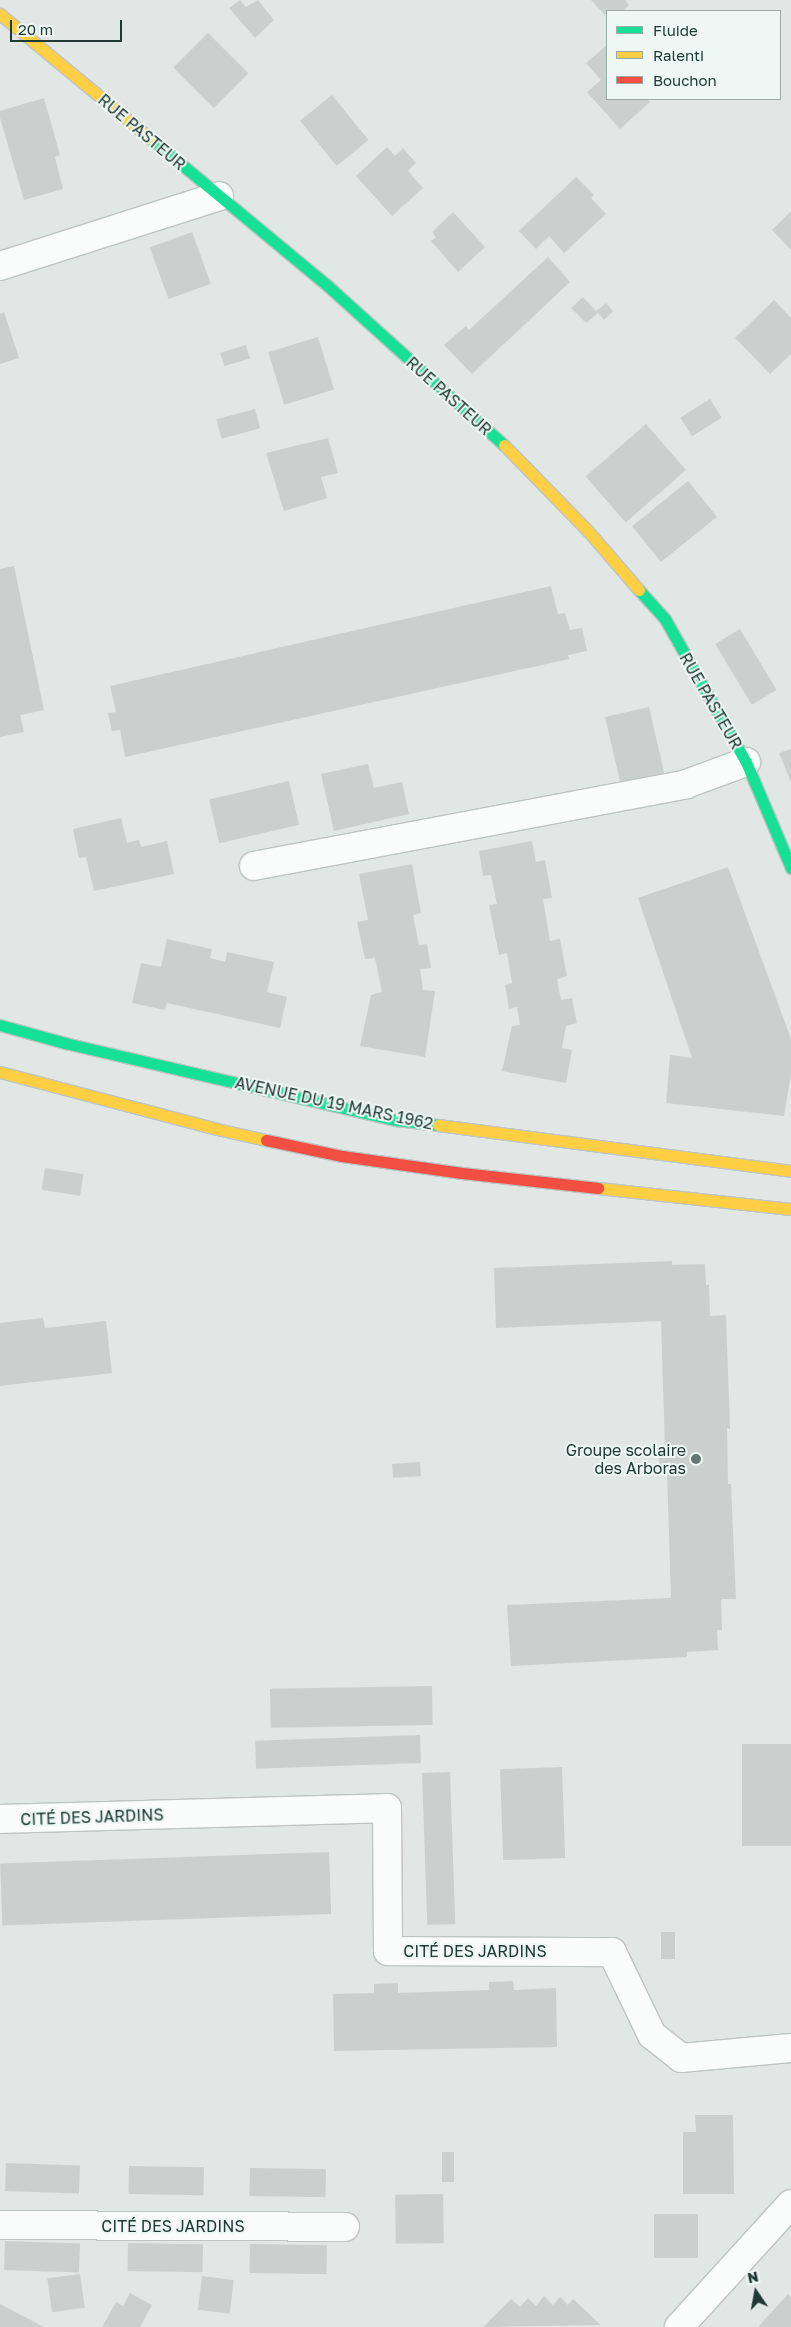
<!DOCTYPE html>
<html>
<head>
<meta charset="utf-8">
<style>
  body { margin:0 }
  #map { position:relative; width:791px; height:2327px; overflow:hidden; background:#e1e7e5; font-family:"Golos Text",sans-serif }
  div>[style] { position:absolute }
  .building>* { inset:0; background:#cad0ce; transform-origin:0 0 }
  .roads { filter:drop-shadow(1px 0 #bec4c2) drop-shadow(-1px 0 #bec4c2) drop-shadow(0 1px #bec4c2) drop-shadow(0 -1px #bec4c2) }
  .street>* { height:28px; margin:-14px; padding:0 14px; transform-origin:14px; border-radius:14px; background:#fafbfb }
  .fast>* { height:11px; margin:-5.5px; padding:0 5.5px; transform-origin:5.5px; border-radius:5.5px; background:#16e098 }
  .slow>* { height:11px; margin:-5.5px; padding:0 5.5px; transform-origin:5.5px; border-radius:5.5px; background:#ffcf43 }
  .jam>* { height:11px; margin:-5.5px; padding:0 5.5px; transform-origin:5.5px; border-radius:5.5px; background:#f24e42 }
  .dots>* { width:14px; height:14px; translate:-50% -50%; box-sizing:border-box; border:2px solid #eef7f3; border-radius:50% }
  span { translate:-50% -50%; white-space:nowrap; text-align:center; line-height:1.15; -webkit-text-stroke:4px #eef7f3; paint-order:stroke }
  .street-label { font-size:16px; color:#203935 }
  .poi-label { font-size:16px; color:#203935 }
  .right { translate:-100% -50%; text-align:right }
  .legend { position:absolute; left:606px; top:10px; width:175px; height:90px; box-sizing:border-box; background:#eef7f3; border:1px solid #9caba7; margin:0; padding:6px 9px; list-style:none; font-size:15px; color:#203935 }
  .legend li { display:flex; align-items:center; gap:10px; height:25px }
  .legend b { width:25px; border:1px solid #9caba7 }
  .north { position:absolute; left:731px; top:2267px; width:50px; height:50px; -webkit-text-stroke:4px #eef7f3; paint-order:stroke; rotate:348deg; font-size:14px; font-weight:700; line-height:20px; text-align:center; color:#203935 }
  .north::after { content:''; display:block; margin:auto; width:18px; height:22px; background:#203935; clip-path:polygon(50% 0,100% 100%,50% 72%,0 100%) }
  .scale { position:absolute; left:10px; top:20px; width:112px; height:22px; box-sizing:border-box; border:2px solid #203935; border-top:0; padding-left:6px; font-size:15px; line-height:18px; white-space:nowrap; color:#203935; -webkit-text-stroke:4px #eef7f3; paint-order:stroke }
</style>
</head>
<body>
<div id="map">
  <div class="building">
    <i style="clip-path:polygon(240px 0,246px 7px,258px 0,274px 20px,255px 38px,229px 8px)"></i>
    <i style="clip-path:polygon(591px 0,625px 0,629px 5px,622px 11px,607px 11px,607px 17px)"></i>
    <i style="left:208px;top:33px;width:57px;height:49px;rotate:45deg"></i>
    <i style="clip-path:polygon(607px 45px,607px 99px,647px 99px,650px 102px,620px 129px,587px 92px,601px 80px,586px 63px)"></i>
    <i style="left:332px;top:95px;width:58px;height:41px;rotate:51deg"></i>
    <i style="clip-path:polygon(44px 98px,60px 155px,55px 157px,63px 189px,24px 200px,0 118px,0 111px)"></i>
    <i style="clip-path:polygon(387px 147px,395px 156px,403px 148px,416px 163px,408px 171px,423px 188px,392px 216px,356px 176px)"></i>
    <i style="clip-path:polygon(576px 177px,594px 195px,591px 198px,606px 214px,564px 253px,549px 236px,536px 249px,519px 231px)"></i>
    <i style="clip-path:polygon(791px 211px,791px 250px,772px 230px)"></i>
    <i style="clip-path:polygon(453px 212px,485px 247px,458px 272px,431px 241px,436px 237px,432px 232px)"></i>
    <i style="left:192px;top:232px;width:55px;height:45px;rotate:70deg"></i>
    <i style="clip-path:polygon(548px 257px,570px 282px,472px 374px,444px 345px,466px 326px,469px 330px)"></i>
    <i style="clip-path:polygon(583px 297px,596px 311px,606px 303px,613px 311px,604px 320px,598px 313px,586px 323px,571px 308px)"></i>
    <i style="clip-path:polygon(774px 300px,791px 318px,791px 354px,770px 374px,735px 338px)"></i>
    <i style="clip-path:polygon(4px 312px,19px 358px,0 364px,0 314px)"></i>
    <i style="left:318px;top:337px;width:55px;height:52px;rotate:73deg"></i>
    <i style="left:246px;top:345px;width:14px;height:27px;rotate:73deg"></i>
    <i style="left:710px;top:399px;width:22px;height:35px;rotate:58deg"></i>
    <i style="left:255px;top:409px;width:20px;height:40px;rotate:75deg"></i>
    <i style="left:646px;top:424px;width:61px;height:80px;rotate:49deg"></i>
    <i style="clip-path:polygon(328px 438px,338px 473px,321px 477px,327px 498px,284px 511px,266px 453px)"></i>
    <i style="left:688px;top:481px;width:46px;height:72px;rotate:51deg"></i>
    <i style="clip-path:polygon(14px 566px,44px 710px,20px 715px,24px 732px,0 737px,0 569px)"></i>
    <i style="clip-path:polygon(551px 586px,558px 614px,565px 613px,570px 630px,582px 628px,587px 651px,568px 655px,569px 659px,125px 757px,120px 730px,112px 731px,108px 713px,116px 712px,110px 686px)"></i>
    <i style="left:740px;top:629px;width:71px;height:29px;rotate:59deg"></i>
    <i style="left:649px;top:707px;width:70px;height:45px;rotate:77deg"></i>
    <i style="clip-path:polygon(791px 749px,791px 782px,779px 753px)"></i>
    <i style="clip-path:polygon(368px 764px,374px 788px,402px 782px,409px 814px,334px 831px,321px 774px)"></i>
    <i style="left:289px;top:781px;width:45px;height:82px;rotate:77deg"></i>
    <i style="clip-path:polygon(121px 818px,127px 843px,139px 840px,141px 847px,167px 841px,174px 874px,94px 891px,86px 857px,79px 858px,73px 829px)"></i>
    <i style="clip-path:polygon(532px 841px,536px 862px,545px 860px,552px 898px,543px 899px,550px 941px,560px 939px,567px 976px,557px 979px,561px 1000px,572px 998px,577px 1023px,566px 1026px,562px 1048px,572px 1050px,566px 1083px,502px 1071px,512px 1026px,520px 1025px,517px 1007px,509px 1009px,505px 985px,512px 983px,507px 953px,499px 955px,489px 905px,497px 904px,491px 875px,483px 876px,479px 851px)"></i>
    <i style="clip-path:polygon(412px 864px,421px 913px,413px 915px,419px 945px,427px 944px,431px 968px,420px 969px,423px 990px,435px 991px,425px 1057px,360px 1046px,371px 995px,382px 992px,375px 958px,365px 959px,357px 922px,368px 920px,359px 874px)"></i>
    <i style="clip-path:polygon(728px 867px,791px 1039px,791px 1074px,784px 1116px,666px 1103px,670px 1055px,692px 1058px,638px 898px)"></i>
    <i style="clip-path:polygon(167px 939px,212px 949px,210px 958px,225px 962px,227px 952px,274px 962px,267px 992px,287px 997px,280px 1028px,167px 1003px,165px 1010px,132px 1003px,141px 963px,161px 967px)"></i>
    <i style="left:45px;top:1168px;width:39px;height:22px;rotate:9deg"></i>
    <i style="clip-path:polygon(672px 1261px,672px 1265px,705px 1264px,706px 1285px,709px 1285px,710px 1316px,726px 1315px,730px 1429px,727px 1428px,728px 1484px,731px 1484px,736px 1599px,721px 1599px,722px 1630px,717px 1630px,718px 1650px,687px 1652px,687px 1657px,511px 1666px,507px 1605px,671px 1598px,667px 1473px,663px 1474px,663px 1464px,659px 1465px,659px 1458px,663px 1457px,662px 1447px,665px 1447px,661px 1321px,496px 1328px,494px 1268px)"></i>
    <i style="clip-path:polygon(43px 1318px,45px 1328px,106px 1321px,112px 1373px,0 1386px,0 1323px)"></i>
    <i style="left:420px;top:1462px;width:14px;height:28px;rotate:86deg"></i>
    <i style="left:432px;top:1686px;width:39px;height:162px;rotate:89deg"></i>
    <i style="left:420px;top:1735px;width:28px;height:165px;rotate:88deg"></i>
    <i style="left:791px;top:1744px;width:102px;height:49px;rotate:90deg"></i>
    <i style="left:562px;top:1767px;width:91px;height:62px;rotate:88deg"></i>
    <i style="left:450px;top:1772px;width:152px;height:28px;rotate:88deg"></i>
    <i style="left:329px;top:1852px;width:62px;height:329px;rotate:88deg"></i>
    <i style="left:661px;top:1932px;width:14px;height:27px"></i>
    <i style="clip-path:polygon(513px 1981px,514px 1990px,556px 1988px,557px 2047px,334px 2051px,333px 1994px,374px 1993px,374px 1984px,398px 1983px,398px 1993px,489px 1990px,489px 1982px)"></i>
    <i style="clip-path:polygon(695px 2115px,733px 2115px,734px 2194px,683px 2194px,683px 2132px,696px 2132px)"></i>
    <i style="left:442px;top:2152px;width:12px;height:30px"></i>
    <i style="left:6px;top:2163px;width:74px;height:28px;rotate:2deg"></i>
    <i style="left:129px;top:2166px;width:75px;height:28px;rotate:1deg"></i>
    <i style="left:250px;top:2168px;width:76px;height:28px;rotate:1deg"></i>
    <i style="left:443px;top:2194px;width:49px;height:48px;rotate:89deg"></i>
    <i style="left:654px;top:2214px;width:44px;height:44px"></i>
    <i style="left:5px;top:2241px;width:75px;height:29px;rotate:2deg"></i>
    <i style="left:128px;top:2243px;width:75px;height:28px;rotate:1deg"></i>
    <i style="left:250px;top:2244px;width:77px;height:29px;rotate:1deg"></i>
    <i style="left:80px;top:2274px;width:34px;height:33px;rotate:82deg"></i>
    <i style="left:202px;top:2276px;width:32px;height:34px;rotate:7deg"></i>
    <i style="clip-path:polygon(130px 2293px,152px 2305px,140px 2327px,102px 2327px,116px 2302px,123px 2306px)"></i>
    <i style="clip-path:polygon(788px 2294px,791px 2297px,791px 2327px,758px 2327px)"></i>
    <i style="clip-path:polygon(544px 2296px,553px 2305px,560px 2297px,568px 2305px,573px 2299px,601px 2325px,483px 2327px,511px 2299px,520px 2307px,528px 2298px,536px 2306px)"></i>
    <i style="clip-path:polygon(0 2304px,44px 2327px,0 2327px)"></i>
  </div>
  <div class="roads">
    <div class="street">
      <i style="left:0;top:266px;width:230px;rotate:-17.7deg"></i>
      <i style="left:254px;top:866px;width:440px;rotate:-10.7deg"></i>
      <i style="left:686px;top:784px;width:64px;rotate:-20.1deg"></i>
      <i style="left:0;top:1819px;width:387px;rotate:-1.6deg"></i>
      <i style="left:387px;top:1808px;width:143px;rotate:89.6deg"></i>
      <i style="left:388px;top:1951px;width:224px;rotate:0.3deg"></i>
      <i style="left:612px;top:1952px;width:92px;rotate:64.3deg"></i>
      <i style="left:652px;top:2035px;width:37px;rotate:38deg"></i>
      <i style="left:681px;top:2058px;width:110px;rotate:-5.2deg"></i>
      <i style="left:0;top:2225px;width:345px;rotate:0.3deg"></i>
      <i style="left:679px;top:2327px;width:166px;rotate:-47.7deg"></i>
    </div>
    <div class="fast">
      <i style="left:151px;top:139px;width:230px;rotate:39.7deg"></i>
      <i style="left:328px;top:286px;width:237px;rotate:42.1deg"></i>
      <i style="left:639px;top:590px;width:39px;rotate:48deg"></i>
      <i style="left:665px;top:619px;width:164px;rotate:60.5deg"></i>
      <i style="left:746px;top:762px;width:115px;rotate:67deg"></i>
      <i style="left:0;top:1025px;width:67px;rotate:15.5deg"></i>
      <i style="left:65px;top:1043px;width:341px;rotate:13.1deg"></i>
      <i style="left:397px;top:1120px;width:41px;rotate:7deg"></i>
    </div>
    <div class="slow">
      <i style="left:0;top:14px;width:196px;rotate:39.6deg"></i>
      <i style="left:504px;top:445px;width:120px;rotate:45.7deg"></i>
      <i style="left:588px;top:531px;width:78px;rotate:49.2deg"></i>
      <i style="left:0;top:1072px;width:224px;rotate:14.7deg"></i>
      <i style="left:217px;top:1129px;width:50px;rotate:12.7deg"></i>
      <i style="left:438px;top:1125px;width:356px;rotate:7.4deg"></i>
      <i style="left:598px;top:1188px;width:194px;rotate:6.2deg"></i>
    </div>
    <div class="jam">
      <i style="left:266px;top:1140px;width:78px;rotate:11.9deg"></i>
      <i style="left:342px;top:1156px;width:121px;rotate:8.1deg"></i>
      <i style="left:462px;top:1173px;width:137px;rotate:6.3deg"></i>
    </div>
  </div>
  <div class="dots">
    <i style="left:696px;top:1459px;background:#647673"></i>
  </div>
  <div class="street-label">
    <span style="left:142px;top:132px;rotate:40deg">RUE PASTEUR</span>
    <span style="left:449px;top:396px;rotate:42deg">RUE PASTEUR</span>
    <span style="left:711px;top:701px;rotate:60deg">RUE PASTEUR</span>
    <span style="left:334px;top:1103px;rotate:12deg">AVENUE DU 19 MARS 1962</span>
    <span style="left:92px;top:1817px;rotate:-2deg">CITÉ DES JARDINS</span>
    <span style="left:475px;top:1951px">CITÉ DES JARDINS</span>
    <span style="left:173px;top:2226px">CITÉ DES JARDINS</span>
  </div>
  <div class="poi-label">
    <span class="right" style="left:686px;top:1459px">Groupe scolaire<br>des Arboras</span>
  </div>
  <ul class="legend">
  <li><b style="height:6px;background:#16e098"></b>Fluide</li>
  <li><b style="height:6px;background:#ffcf43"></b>Ralenti</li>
  <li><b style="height:6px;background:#f24e42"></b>Bouchon</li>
  </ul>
  <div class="north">N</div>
  <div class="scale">20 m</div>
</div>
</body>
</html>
